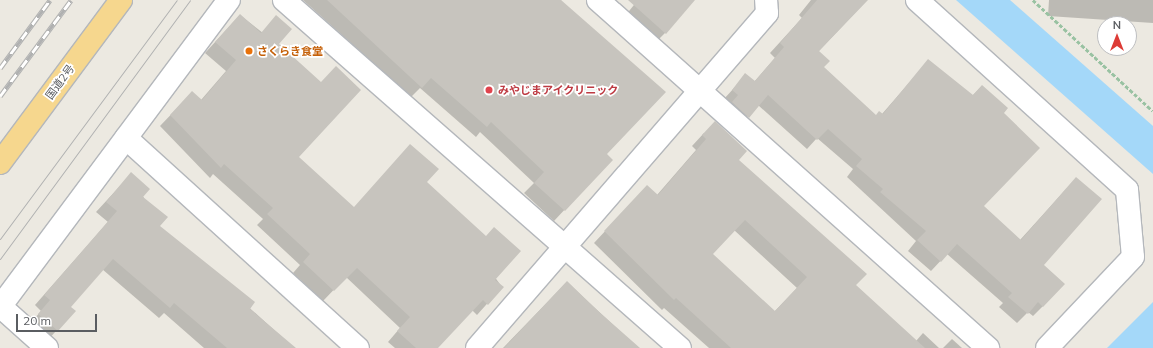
<!DOCTYPE html>
<html>
<head>
<meta charset="utf-8">
<style>
  body { margin:0 }
  #map { position:relative; width:1153px; height:348px; overflow:hidden; background:#ece9e1; font-family:Mulish,"Noto Sans JP",sans-serif }
  div>[style] { position:absolute }
  .water>* { inset:0; background:#a4d8f9 }
  .shadow>* { inset:0; background:#0003 }
  .building>* { inset:0; background:#c7c4be }
  .path>* { height:2.5px; margin-top:-1.25px; transform-origin:0; background:repeating-linear-gradient(90deg,#99c2a2 0 4px,transparent 0 6px) }
  .roads { filter:drop-shadow(1px 0 #b4b7bb) drop-shadow(-1px 0 #b4b7bb) drop-shadow(0 1px #b4b7bb) drop-shadow(0 -1px #b4b7bb) }
  .minor>* { height:22px; margin:-11px; padding:0 11px; transform-origin:11px; border-radius:11px; background:#fff }
  .highway>* { height:22px; margin:-11px; padding:0 11px; transform-origin:11px; border-radius:11px; background:#f6d78e }
  .tram>* { height:1px; margin:-0.5px; padding:0 0.5px; transform-origin:0.5px; border-radius:0.5px; background:#b0b1b1 }
  .rail>* { height:4.5px; margin-top:-2.25px; transform-origin:0; background:repeating-linear-gradient(90deg,#fff 0 9px,#b0b1b1 0 18px); box-sizing:border-box; border-block:1px solid #b0b1b1 }
  .dots>* { width:11px; height:11px; translate:-50% -50%; box-sizing:border-box; border:2px solid #fff; border-radius:50% }
  span { translate:-50% -50%; white-space:nowrap; text-align:center; line-height:1.15; -webkit-text-stroke:3.5px #fff; paint-order:stroke }
  .food-label { font-size:11px; color:#c56008; font-weight:700 }
  .left { translate:0 -50%; text-align:left }
  .street-label { font-size:11px; color:#5a5d61 }
  .health-label { font-size:11px; color:#be3a42; font-weight:700 }
  .north { position:absolute; left:1097px; top:16px; width:40px; height:40px; box-sizing:border-box; background:#fff; border:1px solid #bdbec0; border-radius:50%; rotate:0deg; font-size:11px; font-weight:700; line-height:16px; text-align:center; color:#5a5d61 }
  .north::after { content:''; display:block; margin:auto; width:14px; height:18px; background:#dd3b36; clip-path:polygon(50% 0,100% 100%,50% 72%,0 100%) }
  .scale { position:absolute; left:16px; top:314px; width:81px; height:18px; box-sizing:border-box; border:2px solid #5a5d61; border-top:0; padding-left:5px; font-size:12px; line-height:14px; white-space:nowrap; color:#5a5d61; -webkit-text-stroke:3px #fff; paint-order:stroke }
</style>
</head>
<body>
<div id="map">
  <div class="water">
    <i style="clip-path:polygon(956px 0,1010px 0,1153px 126px,1153px 174px)"></i>
    <i style="clip-path:polygon(1153px 302px,1153px 348px,1107px 348px)"></i>
  </div>
  <div class="shadow">
    <i style="clip-path:polygon(303px 0,561px 0,606px 154px,611px 160px,554px 221px,524px 193px,534px 183px,480px 132px,476px 137px,420px 88px,411px 97px)"></i>
    <i style="clip-path:polygon(638px 0,677px 0,665px 33px,655px 43px,625px 16px)"></i>
    <i style="clip-path:polygon(811px 0,867px 0,818px 52px,823px 67px,875px 116px,882px 114px,928px 61px,972px 96px,982px 86px,1002px 113px,982px 206px,1020px 240px,1067px 188px,1043px 265px,1043px 306px,1033px 316px,1028px 312px,1017px 323px,999px 307px,1003px 303px,947px 254px,931px 271px,908px 251px,916px 241px,847px 177px,853px 169px,817px 138px,807px 149px,758px 105px,738px 127px,723px 100px,746px 75px,754px 82px,775px 58px,770px 53px,802px 18px,799px 15px)"></i>
    <i style="clip-path:polygon(1049px 0,1153px 0,1153px 23px,1048px 16px)"></i>
    <i style="clip-path:polygon(240px 15px,277px 44px,298px 157px,353px 208px,426px 182px,502px 287px,477px 315px,472px 310px,437px 348px,395px 348px,388px 342px,400px 328px,346px 277px,323px 301px,293px 273px,300px 265px,257px 225px,263px 219px,213px 174px,210px 178px,160px 126px,182px 103px,201px 100px,226px 71px,205px 53px)"></i>
    <i style="clip-path:polygon(evenodd,704px 133px,737px 160px,855px 285px,916px 341px,923px 333px,939px 348px,709px 348px,664px 308px,662px 310px,594px 243px,637px 197px,657px 195px,696px 150px,692px 146px,704px 133px,734px 230px,797px 288px,774px 312px,711px 254px,734px 230px)"></i>
    <i style="clip-path:polygon(131px 174px,159px 226px,294px 348px,204px 348px,164px 313px,159px 318px,102px 269px,70px 307px,74px 311px,47px 341px,29px 325px,41px 311px,35px 305px,108px 222px,96px 212px)"></i>
    <i style="clip-path:polygon(567px 282px,638px 348px,503px 348px)"></i>
    <i style="clip-path:polygon(952px 339px,962px 348px,943px 348px)"></i>
  </div>
  <div class="building">
    <i style="clip-path:polygon(327px 0,561px 0,666px 92px,607px 154px,613px 160px,565px 211px,534px 183px,544px 172px,491px 122px,487px 127px,431px 78px,422px 88px)"></i>
    <i style="clip-path:polygon(628px 0,695px 0,666px 34px)"></i>
    <i style="clip-path:polygon(817px 0,868px 0,819px 51px,830px 61px,824px 67px,876px 115px,879px 111px,883px 114px,928px 59px,973px 95px,982px 85px,1008px 108px,1004px 113px,1040px 148px,984px 206px,1021px 240px,1076px 177px,1102px 199px,1044px 265px,1065px 284px,1043px 307px,1038px 302px,1028px 314px,1008px 297px,1012px 293px,957px 244px,941px 262px,917px 240px,926px 231px,880px 192px,883px 189px,856px 166px,862px 159px,828px 129px,817px 140px,768px 95px,749px 118px,732px 102px,738px 95px,732px 90px,745px 73px,755px 81px,784px 47px,780px 43px)"></i>
    <i style="clip-path:polygon(240px 14px,261px 33px,276px 15px,292px 29px,279px 44px,321px 82px,336px 66px,361px 90px,299px 157px,354px 207px,410px 144px,439px 169px,427px 182px,486px 236px,494px 227px,521px 251px,495px 280px,504px 287px,488px 305px,483px 300px,438px 348px,416px 348px,397px 331px,410px 317px,357px 268px,334px 291px,303px 262px,310px 254px,267px 214px,273px 208px,224px 164px,221px 168px,170px 115px,192px 91px,202px 100px,236px 60px,215px 42px)"></i>
    <i style="clip-path:polygon(evenodd,715px 121px,747px 151px,739px 160px,867px 274px,856px 285px,925px 348px,731px 348px,676px 298px,674px 300px,604px 231px,647px 185px,658px 195px,706px 139px,702px 135px,715px 121px,745px 220px,807px 277px,775px 311px,713px 254px,745px 220px)"></i>
    <i style="clip-path:polygon(131px 172px,150px 189px,143px 197px,168px 217px,160px 226px,255px 302px,250px 309px,296px 348px,227px 348px,174px 303px,170px 308px,113px 259px,71px 307px,76px 311px,58px 331px,38px 314px,50px 300px,44px 295px,117px 211px,106px 202px)"></i>
    <i style="clip-path:polygon(567px 281px,598px 311px,640px 348px,504px 348px)"></i>
  </div>
  <div class="path">
    <i style="left:1033px;top:0;width:163px;rotate:42.8deg"></i>
  </div>
  <div class="roads">
    <div class="minor">
      <i style="left:284px;top:0;width:527px;rotate:41.31deg"></i>
      <i style="left:598px;top:0;width:523px;rotate:41.74deg"></i>
      <i style="left:917px;top:0;width:283px;rotate:42.1deg"></i>
      <i style="left:1127px;top:190px;width:67px;rotate:84.9deg"></i>
      <i style="left:1133px;top:257px;width:125px;rotate:133.4deg"></i>
      <i style="left:126px;top:138px;width:313px;rotate:42.2deg"></i>
      <i style="left:0;top:306px;width:63px;rotate:41.8deg"></i>
      <i style="left:0;top:307px;width:383px;rotate:-53.3deg"></i>
      <i style="left:477px;top:348px;width:443px;rotate:-49.1deg"></i>
      <i style="left:767px;top:13px;width:13px;rotate:-94deg"></i>
    </div>
    <div class="highway">
      <i style="left:0;top:163px;width:203px;rotate:-53.4deg"></i>
    </div>
  </div>
  <div class="tram">
    <i style="left:0;top:239px;width:297px;rotate:-53.5deg"></i>
    <i style="left:0;top:259px;width:321px;rotate:-53.7deg"></i>
  </div>
  <div class="rail">
    <i style="left:0;top:68px;width:84px;rotate:-53.7deg"></i>
    <i style="left:0;top:96px;width:119px;rotate:-53.5deg"></i>
  </div>
  <div class="dots">
    <i style="left:249px;top:51px;background:#e8710a"></i>
    <i style="left:489px;top:90px;background:#e0444e"></i>
  </div>
  <div class="food-label">
    <span class="left" style="left:257px;top:51px">さくらき食堂</span>
  </div>
  <div class="street-label">
    <span style="left:60px;top:82px;rotate:-54deg">国道2号</span>
  </div>
  <div class="health-label">
    <span class="left" style="left:498px;top:90px">みやじまアイクリニック</span>
  </div>
  <div class="north">N</div>
  <div class="scale">20 m</div>
</div>
</body>
</html>
